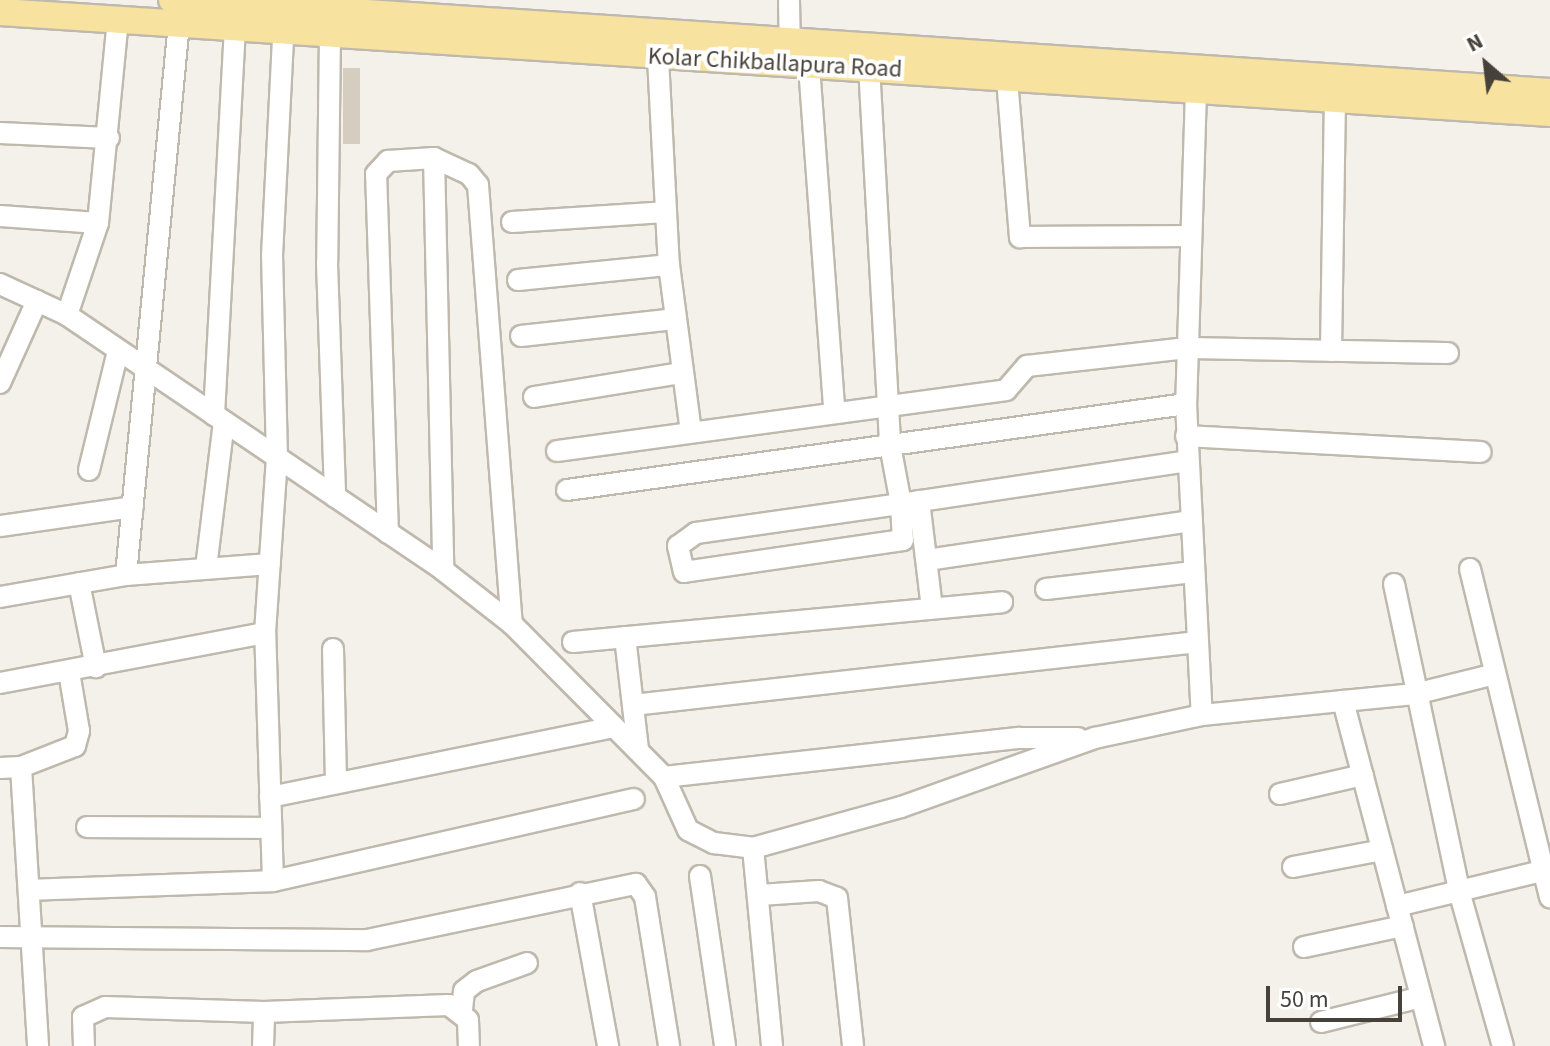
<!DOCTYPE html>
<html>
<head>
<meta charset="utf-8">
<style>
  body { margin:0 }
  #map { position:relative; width:1550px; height:1046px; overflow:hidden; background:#f4f1ea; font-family:"Source Sans 3",sans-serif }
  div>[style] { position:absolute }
  .building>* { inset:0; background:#d5cec0; transform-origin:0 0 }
  .roads { filter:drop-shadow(2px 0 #bfb9ad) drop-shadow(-2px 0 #bfb9ad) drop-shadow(0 2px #bfb9ad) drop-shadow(0 -2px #bfb9ad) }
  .minor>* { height:20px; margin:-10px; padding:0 10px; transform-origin:10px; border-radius:10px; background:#fff }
  .major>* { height:26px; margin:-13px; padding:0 13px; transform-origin:13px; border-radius:13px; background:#f7e2a0 }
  span { translate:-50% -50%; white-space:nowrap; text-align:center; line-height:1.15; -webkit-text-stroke:8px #fff; paint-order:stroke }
  .street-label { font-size:24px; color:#474239 }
  .north { position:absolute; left:1446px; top:24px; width:80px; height:80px; -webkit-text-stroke:6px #fff; paint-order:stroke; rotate:332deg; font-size:22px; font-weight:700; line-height:32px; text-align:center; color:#474239 }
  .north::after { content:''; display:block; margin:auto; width:28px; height:36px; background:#474239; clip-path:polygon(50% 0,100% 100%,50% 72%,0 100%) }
  .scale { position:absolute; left:1266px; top:986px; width:136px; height:36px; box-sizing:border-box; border:4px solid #474239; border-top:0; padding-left:10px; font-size:24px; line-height:28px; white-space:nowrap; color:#474239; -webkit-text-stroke:6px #fff; paint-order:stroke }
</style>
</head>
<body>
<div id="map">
  <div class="building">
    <i style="left:343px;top:68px;width:17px;height:76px"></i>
  </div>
  <div class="roads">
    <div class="minor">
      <i style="left:789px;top:0;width:56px;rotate:89deg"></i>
      <i style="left:330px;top:33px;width:230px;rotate:90.7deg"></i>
      <i style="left:327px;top:263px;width:234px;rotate:88deg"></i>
      <i style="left:658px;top:58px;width:207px;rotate:87deg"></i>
      <i style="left:669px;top:265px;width:167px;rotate:82.5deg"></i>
      <i style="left:809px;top:66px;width:345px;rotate:85.8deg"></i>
      <i style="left:869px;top:66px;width:380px;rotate:86.8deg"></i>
      <i style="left:890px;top:445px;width:60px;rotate:79.4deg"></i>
      <i style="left:901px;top:504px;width:36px;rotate:87deg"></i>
      <i style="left:903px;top:540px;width:221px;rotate:171.7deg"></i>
      <i style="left:684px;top:572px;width:27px;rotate:-103deg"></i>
      <i style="left:678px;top:546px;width:22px;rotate:-36deg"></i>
      <i style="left:696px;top:533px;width:207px;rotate:-8.1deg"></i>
      <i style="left:901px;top:504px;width:290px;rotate:-8.5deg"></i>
      <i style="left:1006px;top:67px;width:171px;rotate:85.3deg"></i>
      <i style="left:1020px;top:237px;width:170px;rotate:-0.3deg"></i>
      <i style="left:1196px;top:91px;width:313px;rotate:91.8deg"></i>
      <i style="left:1186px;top:404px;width:311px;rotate:87.1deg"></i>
      <i style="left:1202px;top:715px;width:142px;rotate:-5.7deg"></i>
      <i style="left:1343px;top:701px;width:357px;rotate:75.2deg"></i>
      <i style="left:0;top:133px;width:109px;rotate:2.6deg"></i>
      <i style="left:434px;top:158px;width:412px;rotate:88.7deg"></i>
      <i style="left:0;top:216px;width:98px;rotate:4.1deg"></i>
      <i style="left:512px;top:222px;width:153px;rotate:-3.7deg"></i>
      <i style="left:518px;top:280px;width:152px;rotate:-5.7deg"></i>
      <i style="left:0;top:284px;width:74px;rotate:24.8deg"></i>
      <i style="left:67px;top:315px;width:454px;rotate:34.1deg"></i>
      <i style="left:443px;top:570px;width:88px;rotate:38deg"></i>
      <i style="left:512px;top:624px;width:216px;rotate:45.2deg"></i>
      <i style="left:664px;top:777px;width:58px;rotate:65.6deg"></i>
      <i style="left:688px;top:830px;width:29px;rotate:27deg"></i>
      <i style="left:714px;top:843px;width:39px;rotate:7deg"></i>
      <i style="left:753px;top:848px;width:199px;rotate:84.5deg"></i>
      <i style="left:67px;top:315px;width:97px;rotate:-71.4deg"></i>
      <i style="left:98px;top:223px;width:205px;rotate:-84.4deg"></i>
      <i style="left:521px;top:336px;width:154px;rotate:-6.3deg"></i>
      <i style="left:1331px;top:351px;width:251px;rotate:-89.1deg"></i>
      <i style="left:0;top:383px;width:90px;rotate:-65.7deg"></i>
      <i style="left:534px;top:397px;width:148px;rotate:-9.3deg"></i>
      <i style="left:214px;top:415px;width:389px;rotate:-86.9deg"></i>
      <i style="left:1186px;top:436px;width:295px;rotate:3.1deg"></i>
      <i style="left:557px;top:451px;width:453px;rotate:-7.7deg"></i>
      <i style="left:1006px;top:390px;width:32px;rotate:-49deg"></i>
      <i style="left:1027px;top:366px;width:161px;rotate:-6.4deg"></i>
      <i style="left:1187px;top:348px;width:261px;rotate:1.1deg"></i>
      <i style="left:89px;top:470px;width:122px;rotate:-76.3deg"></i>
      <i style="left:567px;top:490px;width:625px;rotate:-7.91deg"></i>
      <i style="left:919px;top:501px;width:108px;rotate:83.1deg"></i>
      <i style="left:0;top:526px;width:134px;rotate:-8.1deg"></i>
      <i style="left:388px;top:533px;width:359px;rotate:-91.9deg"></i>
      <i style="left:376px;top:174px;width:18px;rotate:-47deg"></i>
      <i style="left:388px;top:161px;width:46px;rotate:-3.7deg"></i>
      <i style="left:434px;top:158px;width:38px;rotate:25deg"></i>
      <i style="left:469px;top:174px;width:14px;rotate:51deg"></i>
      <i style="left:478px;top:185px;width:440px;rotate:85.6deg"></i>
      <i style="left:927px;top:560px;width:267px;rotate:-8.4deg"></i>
      <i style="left:206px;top:568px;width:147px;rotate:-83deg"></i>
      <i style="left:1470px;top:569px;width:338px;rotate:76.3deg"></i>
      <i style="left:126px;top:575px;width:555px;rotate:-84.52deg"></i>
      <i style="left:79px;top:583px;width:86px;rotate:78.6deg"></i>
      <i style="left:1394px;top:584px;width:314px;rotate:78deg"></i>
      <i style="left:1459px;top:891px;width:161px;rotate:74.2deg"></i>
      <i style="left:1046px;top:589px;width:148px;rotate:-6.6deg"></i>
      <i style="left:0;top:597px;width:128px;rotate:-9.9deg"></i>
      <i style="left:126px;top:575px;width:144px;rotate:-4.4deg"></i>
      <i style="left:625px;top:637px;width:114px;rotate:83.4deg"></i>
      <i style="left:573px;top:642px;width:431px;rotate:-5.3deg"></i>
      <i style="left:333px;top:649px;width:132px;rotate:88.7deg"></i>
      <i style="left:0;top:683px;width:270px;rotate:-10.7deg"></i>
      <i style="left:1343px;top:701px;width:72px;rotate:-5.6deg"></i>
      <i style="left:1415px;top:694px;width:82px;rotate:-14deg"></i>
      <i style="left:633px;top:705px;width:568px;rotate:-6.37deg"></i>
      <i style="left:21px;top:767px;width:280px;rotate:86.5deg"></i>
      <i style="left:0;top:768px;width:21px;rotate:-3deg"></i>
      <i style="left:21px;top:767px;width:58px;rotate:-21.3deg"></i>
      <i style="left:75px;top:746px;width:16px;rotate:-75deg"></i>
      <i style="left:79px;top:731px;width:60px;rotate:-99.6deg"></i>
      <i style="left:664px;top:777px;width:358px;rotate:-6.3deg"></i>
      <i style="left:1020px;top:738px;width:58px"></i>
      <i style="left:1280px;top:794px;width:85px;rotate:-12.9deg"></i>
      <i style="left:270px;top:797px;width:351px;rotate:-11.5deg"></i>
      <i style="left:87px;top:827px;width:184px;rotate:0.3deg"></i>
      <i style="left:753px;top:848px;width:154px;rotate:-15.5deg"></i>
      <i style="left:901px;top:807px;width:206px;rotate:-19.6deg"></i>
      <i style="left:1095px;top:738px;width:109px;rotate:-12.1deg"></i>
      <i style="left:1293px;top:867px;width:91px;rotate:-10.8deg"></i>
      <i style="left:700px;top:876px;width:172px;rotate:81.6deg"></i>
      <i style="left:273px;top:881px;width:248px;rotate:-91.8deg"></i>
      <i style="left:265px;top:633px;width:175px;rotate:-86.1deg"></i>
      <i style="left:277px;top:458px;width:202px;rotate:-91.4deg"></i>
      <i style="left:272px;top:256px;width:239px;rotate:-87.1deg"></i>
      <i style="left:30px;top:890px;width:243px;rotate:-2.1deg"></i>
      <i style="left:273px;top:881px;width:370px;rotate:-12.8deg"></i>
      <i style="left:580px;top:893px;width:156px;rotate:79.6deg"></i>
      <i style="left:760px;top:895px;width:59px;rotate:-3.9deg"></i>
      <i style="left:819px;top:891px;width:19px;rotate:21deg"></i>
      <i style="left:837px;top:898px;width:149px;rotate:83.8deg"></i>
      <i style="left:1397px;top:906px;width:157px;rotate:-13.6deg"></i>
      <i style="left:0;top:937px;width:367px;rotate:0.5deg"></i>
      <i style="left:367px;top:940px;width:275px;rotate:-11.8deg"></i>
      <i style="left:636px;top:884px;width:16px;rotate:55deg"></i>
      <i style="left:645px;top:897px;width:151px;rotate:80.8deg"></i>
      <i style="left:1304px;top:947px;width:101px;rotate:-12deg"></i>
      <i style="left:462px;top:1010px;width:19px;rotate:-84deg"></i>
      <i style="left:464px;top:991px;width:16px;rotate:-38deg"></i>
      <i style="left:477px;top:981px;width:53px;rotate:-19.8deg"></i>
      <i style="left:1321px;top:1022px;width:103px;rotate:-14deg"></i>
      <i style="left:84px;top:1046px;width:29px;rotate:-92deg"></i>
      <i style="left:83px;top:1017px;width:24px;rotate:-24deg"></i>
      <i style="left:105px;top:1007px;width:159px;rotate:1.8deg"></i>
      <i style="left:264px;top:1012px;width:185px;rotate:-2.2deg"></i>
      <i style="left:449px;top:1005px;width:24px;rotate:38deg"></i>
      <i style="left:468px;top:1020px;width:26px;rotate:88deg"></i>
      <i style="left:263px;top:1046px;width:34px;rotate:-88deg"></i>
    </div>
    <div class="major">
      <i style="left:172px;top:0;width:1381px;rotate:3.82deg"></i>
      <i style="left:0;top:12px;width:1553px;rotate:3.73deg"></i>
    </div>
  </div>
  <div class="street-label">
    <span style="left:775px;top:63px;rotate:3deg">Kolar Chikballapura Road</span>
  </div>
  <div class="north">N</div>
  <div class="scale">50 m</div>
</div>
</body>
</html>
